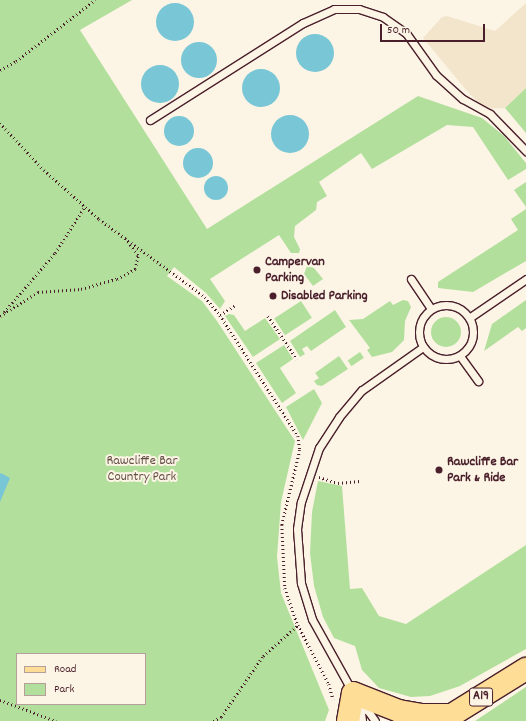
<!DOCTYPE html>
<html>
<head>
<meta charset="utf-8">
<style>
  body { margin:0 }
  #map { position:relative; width:526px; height:721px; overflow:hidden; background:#fcf5e5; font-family:Dekko,sans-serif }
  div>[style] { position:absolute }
  .built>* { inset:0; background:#f3e5cc }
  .green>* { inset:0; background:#b3df9d; transform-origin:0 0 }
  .round { border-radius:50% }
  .water>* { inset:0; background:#78c6d6 }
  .path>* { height:2.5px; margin-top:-1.25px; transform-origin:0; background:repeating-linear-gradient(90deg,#4a1f2b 0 1px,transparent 0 4px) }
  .roads { filter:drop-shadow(1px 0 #4a1f2b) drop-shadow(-1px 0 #4a1f2b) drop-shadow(0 1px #4a1f2b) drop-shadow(0 -1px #4a1f2b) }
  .lane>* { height:7px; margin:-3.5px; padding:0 3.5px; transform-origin:3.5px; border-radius:3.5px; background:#fcf5e5 }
  .lane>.ring { margin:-3.5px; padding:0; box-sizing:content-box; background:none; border:7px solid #fcf5e5; border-radius:50% }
  .primary>* { height:22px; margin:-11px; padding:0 11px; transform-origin:11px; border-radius:11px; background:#fedd96 }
  .dots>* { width:11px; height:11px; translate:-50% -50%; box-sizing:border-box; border:2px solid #fcf5e5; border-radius:50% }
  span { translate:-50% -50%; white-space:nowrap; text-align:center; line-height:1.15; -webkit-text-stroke:4px #fcf5e5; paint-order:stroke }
  .shield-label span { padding:1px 3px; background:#fcf5e5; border:1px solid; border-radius:3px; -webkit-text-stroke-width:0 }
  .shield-label { font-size:13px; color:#4a1f2b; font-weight:700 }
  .poi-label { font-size:14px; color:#4a1f2b; font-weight:700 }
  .left { translate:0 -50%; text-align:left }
  .park-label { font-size:14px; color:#644f48 }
  .legend { position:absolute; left:16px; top:653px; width:130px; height:52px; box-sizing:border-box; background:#fcf5e5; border:1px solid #b59f9b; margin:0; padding:5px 7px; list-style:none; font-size:12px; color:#4a1f2b }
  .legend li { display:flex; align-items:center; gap:8px; height:20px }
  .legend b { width:20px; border:1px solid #b59f9b }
  .scale { position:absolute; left:380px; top:24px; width:105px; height:18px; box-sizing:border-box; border:2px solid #4a1f2b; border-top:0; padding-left:5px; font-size:12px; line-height:14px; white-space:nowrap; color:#4a1f2b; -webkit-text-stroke:3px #fcf5e5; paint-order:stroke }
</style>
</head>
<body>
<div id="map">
  <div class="built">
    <i style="clip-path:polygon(526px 3px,526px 88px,505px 108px,485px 109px,467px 91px,423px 38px,442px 17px,447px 16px,495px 31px)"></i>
  </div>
  <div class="green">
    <i style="clip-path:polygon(evenodd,0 0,132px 0,80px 30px,207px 229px,418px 96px,482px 118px,504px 136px,526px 163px,526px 169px,508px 180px,473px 127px,447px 125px,372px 169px,361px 153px,319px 182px,327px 196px,317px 202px,316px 210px,295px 226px,294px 237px,300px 249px,299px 253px,291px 253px,279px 235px,210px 279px,225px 301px,220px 309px,206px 293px,174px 267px,167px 276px,202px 301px,217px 321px,295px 441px,281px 502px,277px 557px,281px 593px,329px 710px,325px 721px,0 721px,0 0,17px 654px,145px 654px,145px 704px,17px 704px,17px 654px)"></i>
    <i style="clip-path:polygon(526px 88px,526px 133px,505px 108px)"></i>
    <i style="clip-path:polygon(526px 182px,526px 207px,514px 190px)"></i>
    <i style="clip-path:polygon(526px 209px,526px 261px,473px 292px,438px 288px,438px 282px,518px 230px,511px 219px)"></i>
    <i style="clip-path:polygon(307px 266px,314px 268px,323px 279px,313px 286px,304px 274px)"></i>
    <i style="clip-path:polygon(403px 300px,408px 301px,411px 307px,405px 321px,404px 340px,392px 352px,372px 357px,367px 350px,370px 348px,349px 320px,363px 319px,390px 301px,393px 305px)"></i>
    <i style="clip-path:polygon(526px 300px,526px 328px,522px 331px,518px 327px,484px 351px,492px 324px)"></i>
    <i style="left:301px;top:301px;width:20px;height:32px;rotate:57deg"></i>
    <i style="clip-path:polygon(335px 310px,346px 327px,311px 351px,307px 346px,302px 349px,305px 354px,300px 357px,290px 341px)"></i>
    <i style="clip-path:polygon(229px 314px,234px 315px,245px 331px,265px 318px,280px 339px,253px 357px,225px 316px)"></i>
    <i class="round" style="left:431px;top:317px;width:30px;height:30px"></i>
    <i style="clip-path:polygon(284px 345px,293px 359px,280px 368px,296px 393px,282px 403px,256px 363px)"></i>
    <i style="left:360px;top:352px;width:7px;height:15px;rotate:56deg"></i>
    <i style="clip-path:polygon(339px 356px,348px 369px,322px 386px,317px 385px,314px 381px,319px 378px,315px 373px)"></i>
    <i style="clip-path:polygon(314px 389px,322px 403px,303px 440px,286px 407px)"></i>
    <i style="clip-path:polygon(318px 481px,342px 486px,350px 589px,362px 588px,379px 616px,406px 624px,526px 545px,526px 649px,460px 686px,430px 696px,411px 697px,379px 688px,362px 670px,355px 646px,334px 638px,323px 617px,314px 586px,310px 553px,312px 512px)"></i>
    <i style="clip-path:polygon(526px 687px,526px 721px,475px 721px)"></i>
  </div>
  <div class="water">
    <i class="round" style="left:156px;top:3px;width:38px;height:38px"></i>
    <i class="round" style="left:296px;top:34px;width:38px;height:38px"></i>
    <i class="round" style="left:181px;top:42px;width:36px;height:36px"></i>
    <i class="round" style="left:141px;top:65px;width:38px;height:38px"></i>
    <i class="round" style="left:242px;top:69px;width:38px;height:38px"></i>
    <i class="round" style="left:271px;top:115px;width:38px;height:38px"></i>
    <i class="round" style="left:164px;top:116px;width:30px;height:30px"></i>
    <i class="round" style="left:183px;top:148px;width:30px;height:30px"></i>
    <i class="round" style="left:204px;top:176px;width:24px;height:24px"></i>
    <i style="clip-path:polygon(1px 473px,10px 478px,0 502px,0 474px)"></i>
  </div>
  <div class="path">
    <i style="left:0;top:70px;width:18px;rotate:-29deg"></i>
    <i style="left:16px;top:61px;width:100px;rotate:-37.7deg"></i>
    <i style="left:0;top:123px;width:64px;rotate:46.9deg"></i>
    <i style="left:44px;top:170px;width:74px;rotate:41.7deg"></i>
    <i style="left:99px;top:219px;width:132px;rotate:36.3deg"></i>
    <i style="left:205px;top:297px;width:23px;rotate:50deg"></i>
    <i style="left:220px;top:315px;width:144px;rotate:57.2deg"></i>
    <i style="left:298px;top:436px;width:14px;rotate:82deg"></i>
    <i style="left:300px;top:450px;width:77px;rotate:103.5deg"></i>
    <i style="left:282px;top:525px;width:63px;rotate:87.3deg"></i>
    <i style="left:285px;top:588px;width:39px;rotate:71deg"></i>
    <i style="left:298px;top:625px;width:67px;rotate:62.3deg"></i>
    <i style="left:329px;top:684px;width:16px;rotate:75deg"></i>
    <i style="left:4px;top:312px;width:78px;rotate:-49.2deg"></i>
    <i style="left:55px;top:253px;width:56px;rotate:-57.4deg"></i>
    <i style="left:220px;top:315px;width:17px;rotate:-33deg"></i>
    <i style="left:0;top:316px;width:45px;rotate:-32.3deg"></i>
    <i style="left:38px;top:292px;width:43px;rotate:-4deg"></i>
    <i style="left:81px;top:289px;width:37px;rotate:-16deg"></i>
    <i style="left:117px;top:279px;width:21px;rotate:-29deg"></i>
    <i style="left:135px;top:269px;width:14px;rotate:-78deg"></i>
    <i style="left:138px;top:255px;width:21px;rotate:-129deg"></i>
    <i style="left:268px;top:316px;width:52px;rotate:56deg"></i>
    <i style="left:319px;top:477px;width:20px;rotate:18deg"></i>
    <i style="left:338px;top:483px;width:22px;rotate:-5deg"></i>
    <i style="left:0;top:700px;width:60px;rotate:20.6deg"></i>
    <i style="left:213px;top:721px;width:9px;rotate:-27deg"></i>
    <i style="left:221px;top:717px;width:74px;rotate:-55.5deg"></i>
    <i style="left:263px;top:656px;width:47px;rotate:-41.5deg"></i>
  </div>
  <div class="roads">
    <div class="lane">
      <i style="left:150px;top:120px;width:181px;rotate:-32.4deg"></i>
      <i style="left:303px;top:23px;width:34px;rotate:-24deg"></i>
      <i style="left:334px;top:9px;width:25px"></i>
      <i style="left:359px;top:9px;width:25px;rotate:18deg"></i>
      <i style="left:383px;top:17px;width:28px;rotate:35deg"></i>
      <i style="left:406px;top:33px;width:52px;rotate:54.5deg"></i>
      <i style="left:436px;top:75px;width:36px;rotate:42deg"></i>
      <i style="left:463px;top:99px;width:31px;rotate:29deg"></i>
      <i style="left:490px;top:114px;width:52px;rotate:45.8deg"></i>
      <i style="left:411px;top:279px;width:36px;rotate:56deg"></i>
      <i class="ring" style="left:419px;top:305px;width:47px;height:47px"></i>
      <i style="left:469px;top:318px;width:69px;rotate:-34.4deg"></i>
      <i style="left:460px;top:356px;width:31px;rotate:54deg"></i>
      <i style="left:352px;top:691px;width:82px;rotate:-119.1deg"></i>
      <i style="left:312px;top:619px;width:38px;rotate:-107deg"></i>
      <i style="left:301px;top:583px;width:54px;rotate:-94.2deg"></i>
      <i style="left:297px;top:529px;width:27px;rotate:-82deg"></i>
      <i style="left:301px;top:502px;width:57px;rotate:-71.6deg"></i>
      <i style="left:319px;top:448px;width:37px;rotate:-57deg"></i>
      <i style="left:339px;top:417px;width:35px;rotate:-50deg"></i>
      <i style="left:362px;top:390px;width:75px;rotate:-35.2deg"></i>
      <i style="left:360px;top:706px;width:15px;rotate:82deg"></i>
      <i style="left:361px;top:707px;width:8px;rotate:30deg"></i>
      <i style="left:368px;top:711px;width:12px;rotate:55deg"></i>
    </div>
    <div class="primary">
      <i style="left:348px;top:721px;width:28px;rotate:-80deg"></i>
      <i style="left:353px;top:693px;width:49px;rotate:21.4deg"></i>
      <i style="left:399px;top:711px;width:22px;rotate:10deg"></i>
      <i style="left:421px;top:715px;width:30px"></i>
      <i style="left:442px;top:721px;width:99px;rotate:-31.8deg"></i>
    </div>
  </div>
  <div class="dots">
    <i style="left:257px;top:270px;background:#4a1f2b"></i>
    <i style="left:273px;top:296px;background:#4a1f2b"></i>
    <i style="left:439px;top:470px;background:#4a1f2b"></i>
  </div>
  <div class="shield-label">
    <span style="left:481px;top:697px">A19</span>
  </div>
  <div class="poi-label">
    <span class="left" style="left:265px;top:270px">Campervan<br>Parking</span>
    <span class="left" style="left:281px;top:296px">Disabled Parking</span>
    <span class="left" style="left:447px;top:470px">Rawcliffe Bar<br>Park &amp; Ride</span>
  </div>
  <div class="park-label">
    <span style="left:142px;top:469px">Rawcliffe Bar<br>Country Park</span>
  </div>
  <ul class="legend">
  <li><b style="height:5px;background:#fedd96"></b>Road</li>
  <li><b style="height:11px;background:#b3df9d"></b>Park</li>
  </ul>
  <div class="scale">50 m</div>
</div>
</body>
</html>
